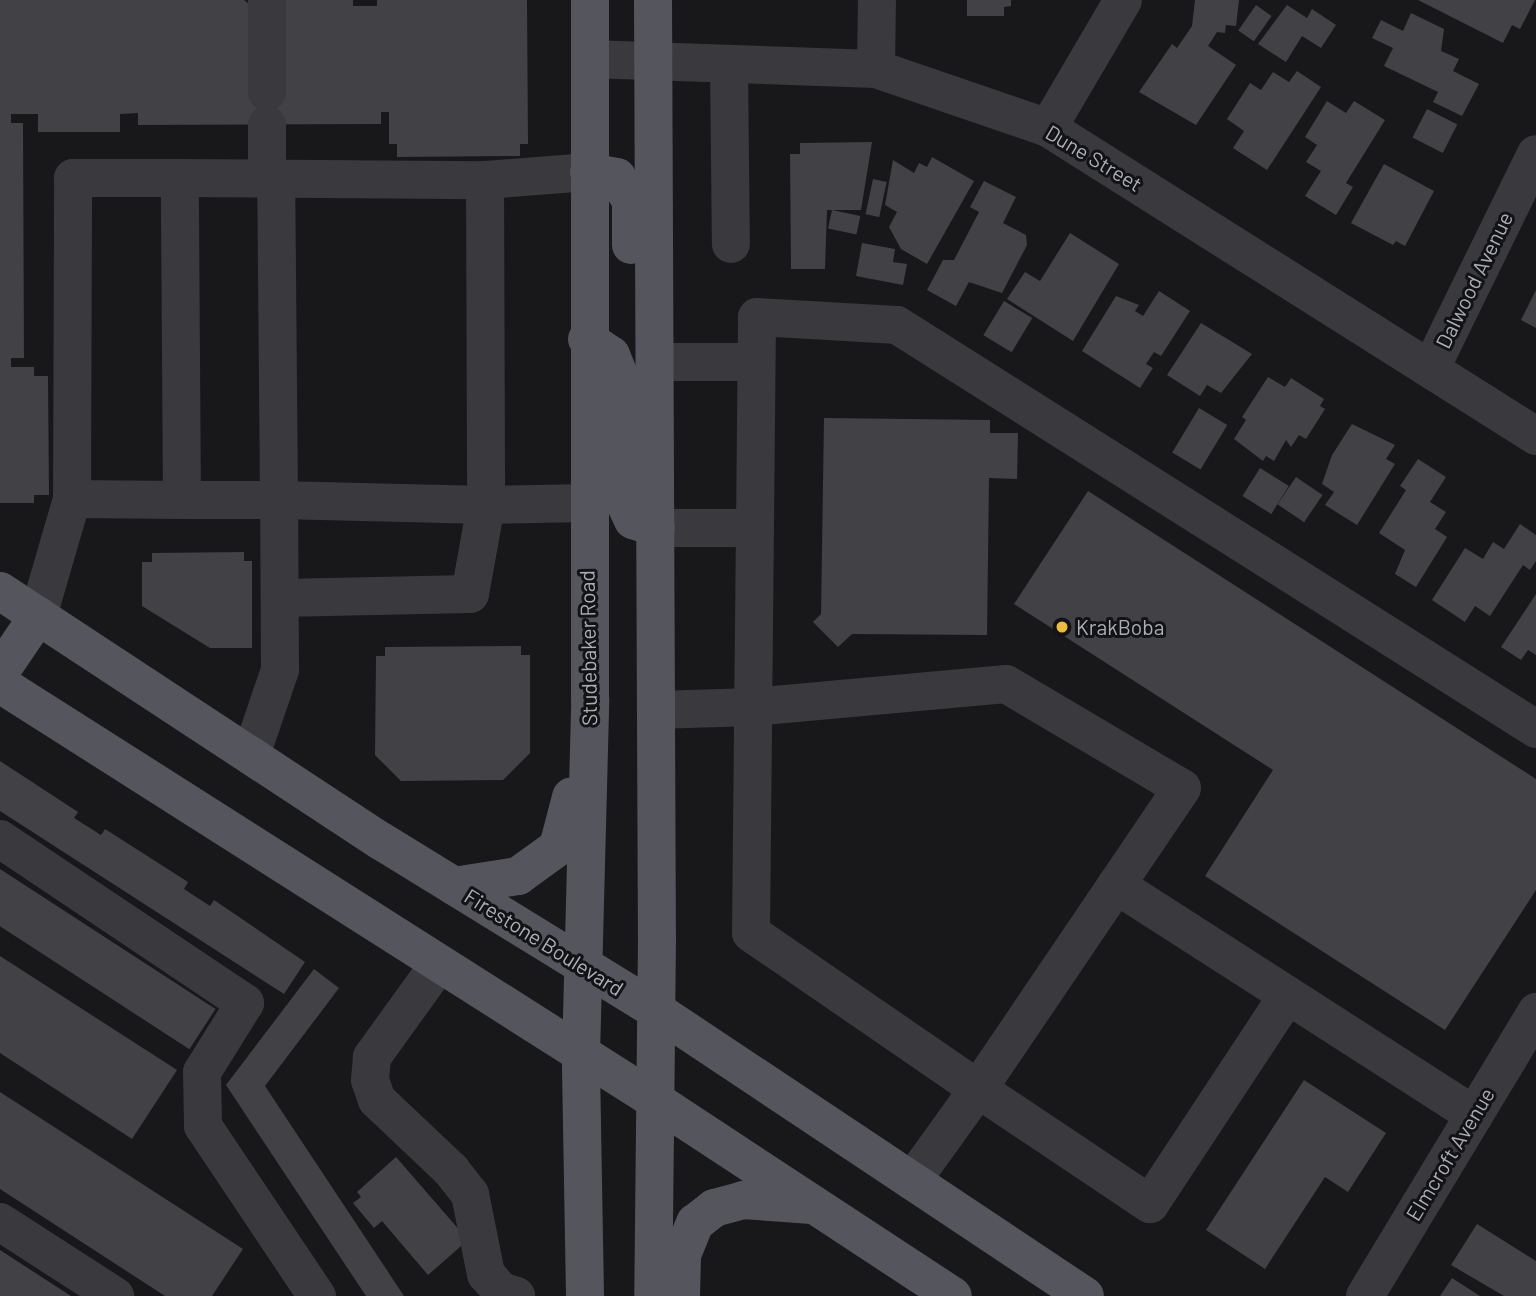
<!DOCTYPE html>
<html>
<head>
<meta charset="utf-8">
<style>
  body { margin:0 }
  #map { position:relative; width:1536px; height:1296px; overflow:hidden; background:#181719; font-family:Barlow,sans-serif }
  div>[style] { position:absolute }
  .building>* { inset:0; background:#424246; transform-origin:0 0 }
  .minor>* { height:38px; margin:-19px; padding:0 19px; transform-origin:19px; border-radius:19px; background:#39393e }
  .major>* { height:38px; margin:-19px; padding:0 19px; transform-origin:19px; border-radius:19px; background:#55565d }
  .dots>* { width:19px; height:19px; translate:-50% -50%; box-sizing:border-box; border:4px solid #131214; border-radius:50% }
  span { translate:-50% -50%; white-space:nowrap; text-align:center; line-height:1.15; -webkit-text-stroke:6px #131214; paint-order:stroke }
  .street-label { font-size:21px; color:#aaaeb9 }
  .poi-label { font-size:21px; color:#aaaeb9 }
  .left { translate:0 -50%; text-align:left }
</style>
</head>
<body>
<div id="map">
  <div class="building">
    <i style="clip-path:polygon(0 0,244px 0,249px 4px,248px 92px,278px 92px,282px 0,353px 0,353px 6px,377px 6px,377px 0,527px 0,528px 144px,520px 144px,520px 156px,397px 157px,397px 144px,389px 144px,389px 112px,381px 112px,381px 124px,138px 125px,138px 113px,120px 114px,120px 132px,38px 132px,38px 114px,11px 114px,11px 123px,23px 123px,24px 358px,11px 358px,11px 367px,34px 367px,34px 376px,48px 376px,49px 495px,34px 495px,34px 503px,0 503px)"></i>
    <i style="clip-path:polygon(967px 0,1011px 0,1011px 6px,1004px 7px,1004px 16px,967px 16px)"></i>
    <i style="clip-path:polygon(1195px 0,1239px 0,1236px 26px,1226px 25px,1225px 33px,1217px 32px,1208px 46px,1236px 65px,1196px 125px,1139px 92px,1172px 44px,1177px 48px,1192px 26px)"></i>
    <i style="clip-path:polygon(1418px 0,1535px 0,1520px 29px,1512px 25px,1503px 43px)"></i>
    <i style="left:1256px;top:5px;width:19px;height:31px;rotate:35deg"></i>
    <i style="clip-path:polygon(1287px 5px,1307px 18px,1312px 9px,1336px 25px,1321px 48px,1302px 36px,1286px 62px,1258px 44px)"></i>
    <i style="clip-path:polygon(1411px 13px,1444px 29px,1441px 51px,1459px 59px,1453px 71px,1479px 84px,1462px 116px,1433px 102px,1438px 92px,1384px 66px,1393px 48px,1372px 38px,1381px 20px,1403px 31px)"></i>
    <i style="clip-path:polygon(1297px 71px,1321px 87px,1267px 170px,1233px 148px,1244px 131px,1227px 119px,1250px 83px,1261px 90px,1273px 72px,1289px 82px)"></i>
    <i style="clip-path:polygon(1327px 101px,1346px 113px,1354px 101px,1385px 120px,1346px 183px,1353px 187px,1336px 215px,1305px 196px,1321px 171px,1306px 162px,1317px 145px,1305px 137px)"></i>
    <i style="left:1427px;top:109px;width:34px;height:32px;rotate:27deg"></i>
    <i style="clip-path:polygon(872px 142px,861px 210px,827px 210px,825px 269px,791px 269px,790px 154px,800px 154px,800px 143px)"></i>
    <i style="clip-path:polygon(932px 157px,974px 181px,927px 264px,901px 249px,889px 227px,897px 212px,885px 205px,893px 160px,914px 173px,919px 163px,927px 167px)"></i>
    <i style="clip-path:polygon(1384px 164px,1434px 191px,1405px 246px,1396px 241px,1393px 245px,1351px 223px)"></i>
    <i style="left:873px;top:179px;width:14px;height:36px;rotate:12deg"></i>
    <i style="clip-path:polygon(984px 181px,1016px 197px,1003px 223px,1026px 235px,1027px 245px,1002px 293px,969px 282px,956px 306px,927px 290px,943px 260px,954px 260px,979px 212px,970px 207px)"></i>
    <i style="left:832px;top:210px;width:29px;height:19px;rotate:12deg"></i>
    <i style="clip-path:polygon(1070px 233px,1119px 264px,1073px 341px,1007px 299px,1025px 272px,1040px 281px)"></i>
    <i style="clip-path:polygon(862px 243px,895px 249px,893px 262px,907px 264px,903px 285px,856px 276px)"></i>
    <i style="clip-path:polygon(1536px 290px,1536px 328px,1521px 320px)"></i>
    <i style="clip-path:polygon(1159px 291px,1190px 311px,1161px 356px,1154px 352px,1146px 364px,1153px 368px,1140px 388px,1082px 351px,1116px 296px,1139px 305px,1135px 311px,1143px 316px)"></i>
    <i style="left:1004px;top:301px;width:33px;height:40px;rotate:31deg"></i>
    <i style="clip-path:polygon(1201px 323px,1252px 354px,1221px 393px,1207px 385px,1200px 396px,1167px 375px)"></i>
    <i style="clip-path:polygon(1268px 377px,1285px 387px,1291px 378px,1324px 399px,1320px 406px,1325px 409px,1306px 439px,1299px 435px,1291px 447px,1286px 440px,1274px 461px,1266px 456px,1263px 461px,1234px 439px,1246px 420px,1242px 417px)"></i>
    <i style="left:1199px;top:408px;width:33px;height:52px;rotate:31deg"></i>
    <i style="clip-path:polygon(824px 418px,990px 420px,990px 433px,1018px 433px,1017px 479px,989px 478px,987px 635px,852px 634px,838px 647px,813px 622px,821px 614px)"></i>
    <i style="clip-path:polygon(1352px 424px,1395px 445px,1386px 459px,1395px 464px,1357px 525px,1325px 505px,1334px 492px,1322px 484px,1332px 455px)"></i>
    <i style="clip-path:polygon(1418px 459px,1446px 477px,1430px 502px,1446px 512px,1435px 529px,1447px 537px,1416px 587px,1395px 574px,1405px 550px,1379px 533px,1406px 490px,1400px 486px)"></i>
    <i style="left:1260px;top:468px;width:34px;height:33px;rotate:32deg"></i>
    <i style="left:1296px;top:477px;width:32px;height:33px;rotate:34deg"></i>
    <i style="clip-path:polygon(1088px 491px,1536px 779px,1536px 890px,1445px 1030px,1205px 876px,1273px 770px,1014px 604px)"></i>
    <i style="clip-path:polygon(1520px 524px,1536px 535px,1536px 561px,1530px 570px,1523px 565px,1490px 616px,1475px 606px,1465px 622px,1432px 600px,1465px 548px,1483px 559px,1493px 542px,1504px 549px)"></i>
    <i style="clip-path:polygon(244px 552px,244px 561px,252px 561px,252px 648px,210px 648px,142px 606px,142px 562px,152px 562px,152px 553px)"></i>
    <i style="clip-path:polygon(1536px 594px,1536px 655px,1528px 650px,1521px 660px,1501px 647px)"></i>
    <i style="clip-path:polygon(521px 646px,521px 655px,530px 655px,530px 753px,503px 780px,401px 781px,375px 755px,376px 656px,385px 656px,385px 647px)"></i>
    <i style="clip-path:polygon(0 761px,78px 812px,74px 818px,101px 835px,105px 829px,188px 882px,184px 889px,210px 906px,214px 900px,305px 962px,284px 994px,0 811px)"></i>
    <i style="left:0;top:869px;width:257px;height:48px;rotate:33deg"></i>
    <i style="clip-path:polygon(0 956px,177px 1070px,132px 1139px,0 1053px)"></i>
    <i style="clip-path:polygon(314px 969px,339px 988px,265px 1086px,404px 1296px,366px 1296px,226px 1085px)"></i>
    <i style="clip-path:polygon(1304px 1080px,1386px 1133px,1348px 1192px,1325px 1177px,1265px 1269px,1206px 1230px)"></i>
    <i style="clip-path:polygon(0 1092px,243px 1249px,212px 1296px,165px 1296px,0 1189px)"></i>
    <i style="clip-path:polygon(396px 1157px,468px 1240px,428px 1275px,382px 1221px,374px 1228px,353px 1203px,361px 1197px,357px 1192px)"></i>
    <i style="clip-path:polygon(1477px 1224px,1536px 1261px,1536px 1296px,1504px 1296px,1451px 1265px)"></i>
    <i style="clip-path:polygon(0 1250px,71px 1296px,0 1296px)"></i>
    <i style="clip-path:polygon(1452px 1278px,1480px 1296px,1440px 1296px)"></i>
  </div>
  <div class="minor">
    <i style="left:267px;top:0;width:92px;rotate:90deg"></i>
    <i style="left:590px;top:59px;width:286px;rotate:2deg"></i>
    <i style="left:876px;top:69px;width:182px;rotate:18.9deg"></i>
    <i style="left:1048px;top:128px;width:577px;rotate:32.26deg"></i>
    <i style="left:729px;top:64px;width:180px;rotate:89.4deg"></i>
    <i style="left:876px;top:69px;width:69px;rotate:-89.2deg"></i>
    <i style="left:267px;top:125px;width:54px;rotate:90deg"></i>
    <i style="left:1048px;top:128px;width:148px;rotate:-59.6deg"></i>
    <i style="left:485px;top:180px;width:104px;rotate:-4.4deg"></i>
    <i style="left:655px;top:362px;width:101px"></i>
    <i style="left:1431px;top:368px;width:238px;rotate:-63.9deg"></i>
    <i style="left:72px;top:499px;width:321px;rotate:-89.8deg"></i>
    <i style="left:73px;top:178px;width:107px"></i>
    <i style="left:656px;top:528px;width:99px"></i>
    <i style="left:280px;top:598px;width:190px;rotate:-1.2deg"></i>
    <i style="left:470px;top:594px;width:90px;rotate:-79.8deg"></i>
    <i style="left:486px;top:505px;width:101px;rotate:-1.1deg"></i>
    <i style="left:38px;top:616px;width:122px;rotate:-73.8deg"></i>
    <i style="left:72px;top:499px;width:110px;rotate:0.5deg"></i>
    <i style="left:656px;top:710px;width:97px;rotate:-1.8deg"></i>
    <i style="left:753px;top:707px;width:254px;rotate:-5.2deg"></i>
    <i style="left:1006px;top:684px;width:204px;rotate:30.6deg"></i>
    <i style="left:1182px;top:788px;width:364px;rotate:124.1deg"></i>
    <i style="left:978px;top:1089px;width:207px;rotate:33.8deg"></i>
    <i style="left:1150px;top:1204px;width:250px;rotate:-56.6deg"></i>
    <i style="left:251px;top:755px;width:90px;rotate:-71.2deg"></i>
    <i style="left:280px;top:670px;width:170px;rotate:-90.3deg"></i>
    <i style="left:279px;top:500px;width:97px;rotate:180deg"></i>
    <i style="left:182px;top:500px;width:322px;rotate:-90.4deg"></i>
    <i style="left:180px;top:178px;width:305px;rotate:0.4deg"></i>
    <i style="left:485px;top:180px;width:325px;rotate:89.8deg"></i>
    <i style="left:486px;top:505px;width:207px;rotate:-178.6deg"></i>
    <i style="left:279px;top:500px;width:321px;rotate:-90.5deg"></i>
    <i style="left:0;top:839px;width:295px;rotate:33.8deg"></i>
    <i style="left:245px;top:1003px;width:81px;rotate:121.9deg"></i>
    <i style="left:202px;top:1072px;width:54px;rotate:88.9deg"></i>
    <i style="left:203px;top:1126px;width:205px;rotate:56.2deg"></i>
    <i style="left:1116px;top:885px;width:426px;rotate:32.7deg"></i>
    <i style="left:439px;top:964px;width:115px;rotate:125.8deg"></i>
    <i style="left:372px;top:1057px;width:23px;rotate:95deg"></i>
    <i style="left:370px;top:1080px;width:21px;rotate:71deg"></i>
    <i style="left:377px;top:1100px;width:102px;rotate:43.4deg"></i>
    <i style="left:451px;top:1170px;width:31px;rotate:52deg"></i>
    <i style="left:470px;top:1194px;width:82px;rotate:78.7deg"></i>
    <i style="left:486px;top:1274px;width:23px;rotate:49deg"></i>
    <i style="left:501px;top:1291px;width:16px;rotate:18deg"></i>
    <i style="left:912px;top:1181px;width:113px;rotate:-54.3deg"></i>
    <i style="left:978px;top:1089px;width:275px;rotate:-145.5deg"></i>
    <i style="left:751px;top:933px;width:616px;rotate:-89.44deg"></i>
    <i style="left:757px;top:317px;width:140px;rotate:3.3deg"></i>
    <i style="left:897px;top:325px;width:756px;rotate:32.3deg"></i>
    <i style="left:0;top:1222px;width:137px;rotate:32.8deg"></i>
    <i style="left:1365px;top:1296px;width:332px;rotate:-58.9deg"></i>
  </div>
  <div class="major">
    <i style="left:653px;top:0;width:938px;rotate:89.76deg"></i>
    <i style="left:657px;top:938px;width:358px;rotate:90.6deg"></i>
    <i style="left:589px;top:172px;width:28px;rotate:10deg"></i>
    <i style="left:617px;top:177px;width:28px;rotate:60deg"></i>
    <i style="left:631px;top:201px;width:44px;rotate:90deg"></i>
    <i style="left:587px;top:339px;width:29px;rotate:34deg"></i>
    <i style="left:611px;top:355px;width:29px;rotate:68deg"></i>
    <i style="left:622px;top:382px;width:119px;rotate:89deg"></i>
    <i style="left:624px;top:501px;width:21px;rotate:65deg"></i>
    <i style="left:633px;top:520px;width:24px;rotate:19deg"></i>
    <i style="left:0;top:591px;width:456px;rotate:33.3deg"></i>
    <i style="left:381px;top:841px;width:324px;rotate:31.6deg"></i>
    <i style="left:657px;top:1011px;width:514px;rotate:33.66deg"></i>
    <i style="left:0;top:672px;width:68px;rotate:-55.8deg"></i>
    <i style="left:0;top:684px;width:777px;rotate:32.44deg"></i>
    <i style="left:656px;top:1101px;width:355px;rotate:33.3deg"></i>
    <i style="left:454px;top:886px;width:65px;rotate:-8.9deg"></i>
    <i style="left:518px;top:876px;width:49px;rotate:-35.9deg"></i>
    <i style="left:558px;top:847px;width:52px;rotate:-75.4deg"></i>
    <i style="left:585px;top:1296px;width:241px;rotate:-91deg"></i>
    <i style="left:581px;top:1055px;width:355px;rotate:-88.5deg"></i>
    <i style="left:590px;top:700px;width:700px;rotate:-90deg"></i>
    <i style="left:681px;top:1296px;width:41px;rotate:-88.6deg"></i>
    <i style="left:682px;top:1255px;width:35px;rotate:-68deg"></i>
    <i style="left:695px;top:1223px;width:24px;rotate:-38deg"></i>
    <i style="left:714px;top:1208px;width:30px;rotate:-15deg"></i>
    <i style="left:743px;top:1200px;width:69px;rotate:4.1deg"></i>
  </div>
  <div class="dots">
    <i style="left:1062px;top:627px;background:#ecbc3d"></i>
  </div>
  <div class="street-label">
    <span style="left:1094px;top:158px;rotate:31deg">Dune Street</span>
    <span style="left:1474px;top:280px;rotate:-64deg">Dalwood Avenue</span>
    <span style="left:588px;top:648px;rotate:-91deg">Studebaker Road</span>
    <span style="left:544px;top:942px;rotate:32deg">Firestone Boulevard</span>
    <span style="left:1450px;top:1154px;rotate:-59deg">Elmcroft Avenue</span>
  </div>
  <div class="poi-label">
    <span class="left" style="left:1076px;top:627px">KrakBoba</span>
  </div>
</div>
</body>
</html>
